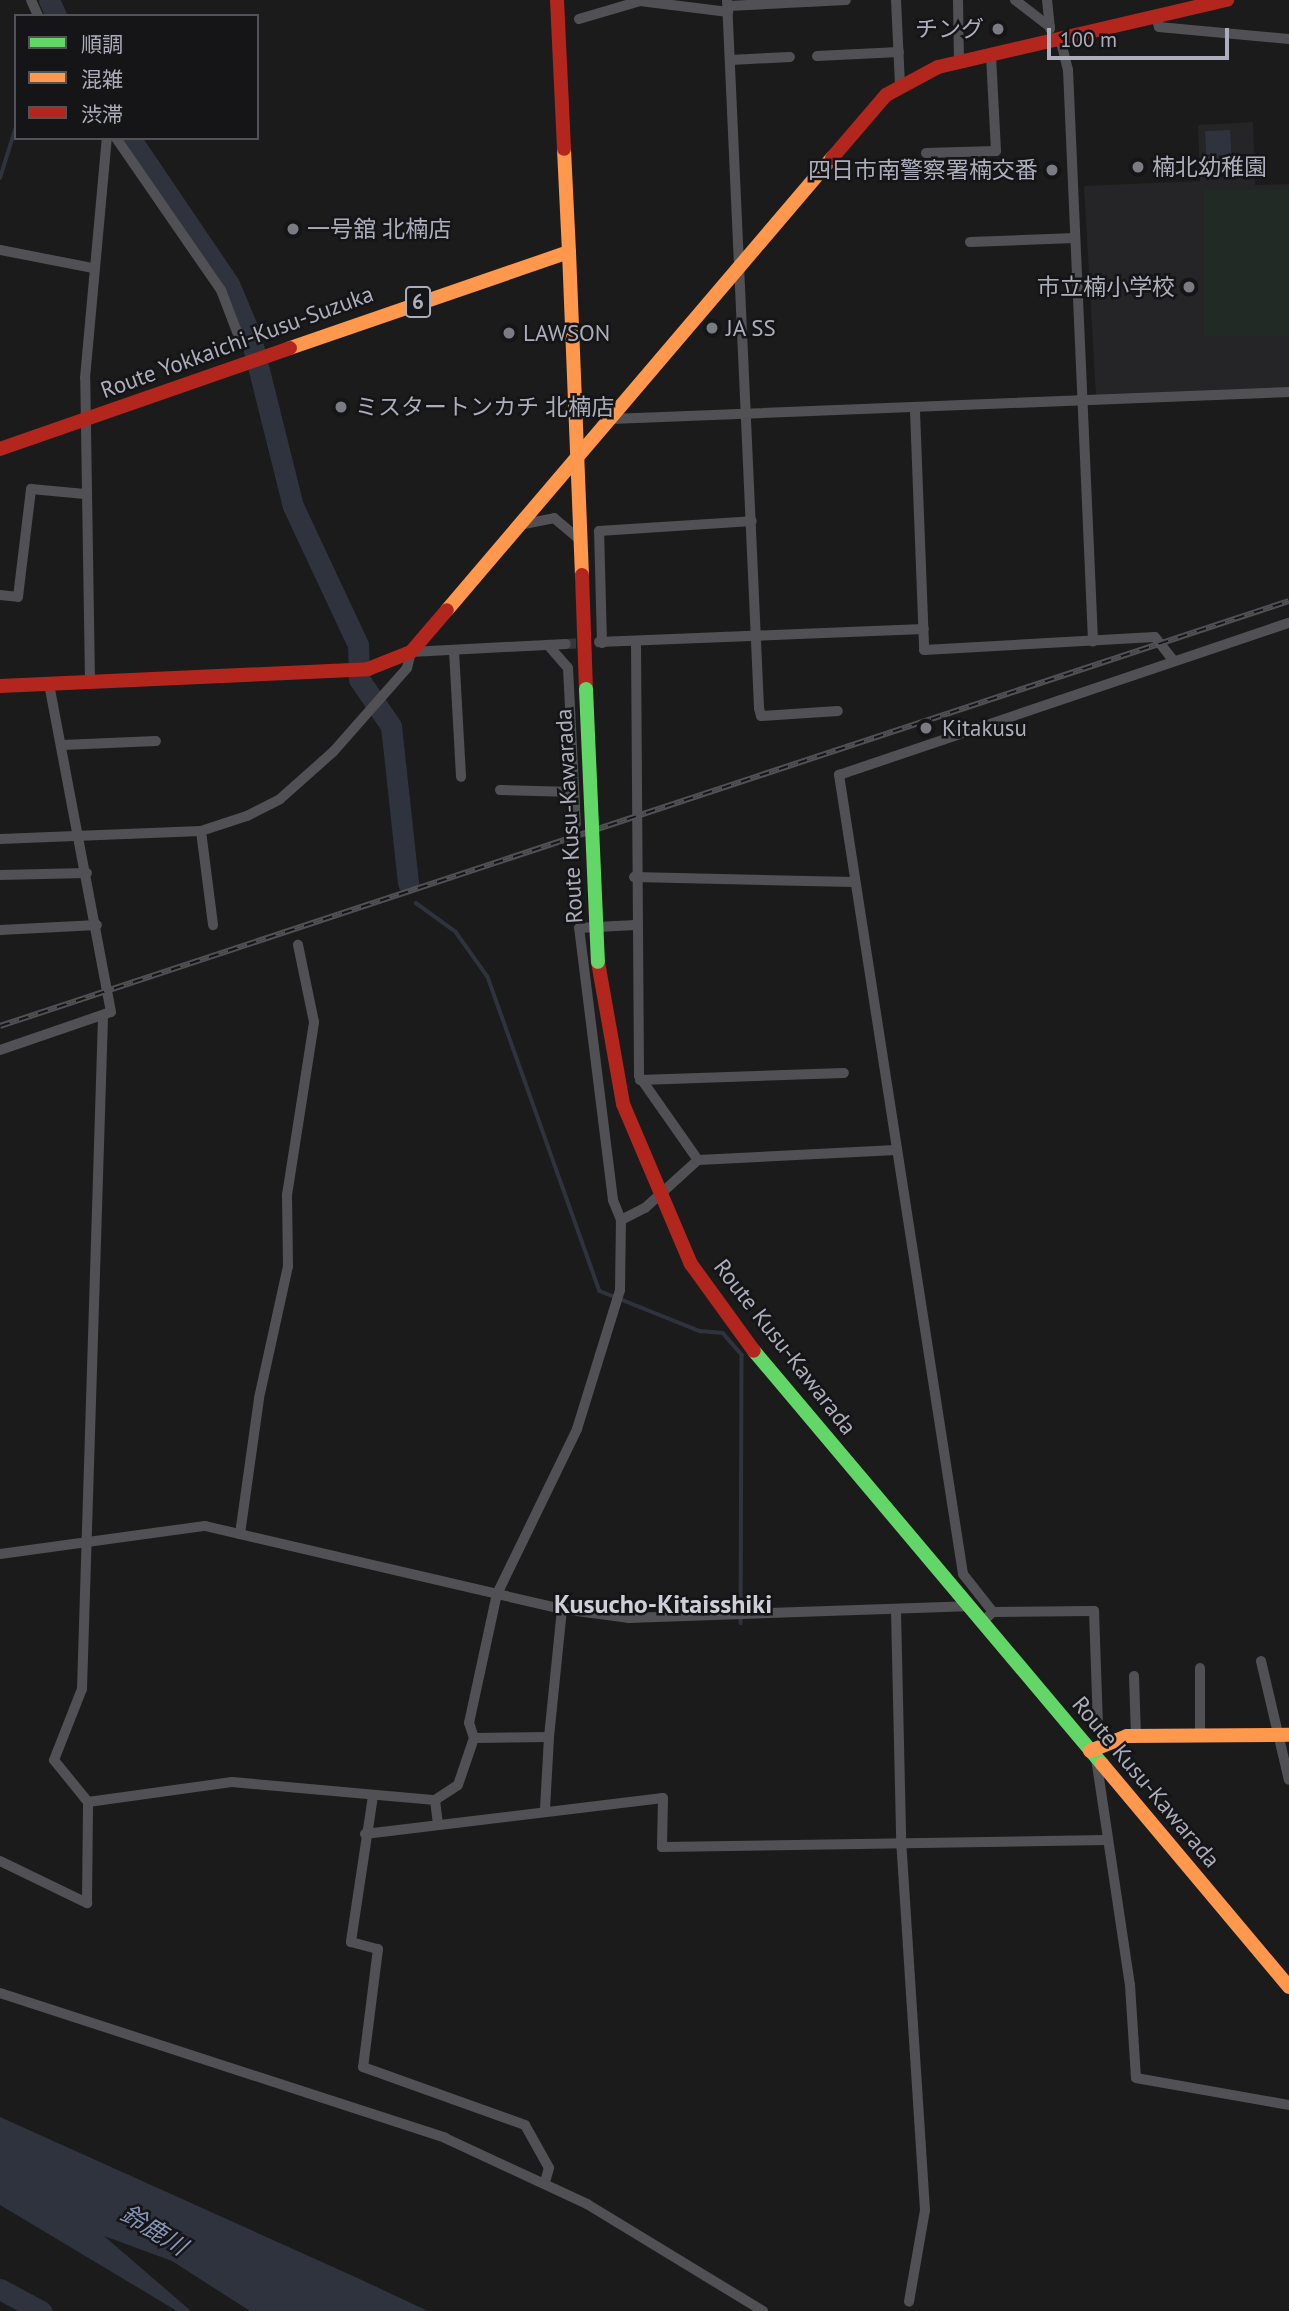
<!DOCTYPE html>
<html>
<head>
<meta charset="utf-8">
<style>
  body { margin:0 }
  #map { position:relative; width:1289px; height:2311px; overflow:hidden; background:#1b1b1b; font-family:"PT Sans","Noto Sans JP",sans-serif }
  div>[style] { position:absolute }
  .built>* { inset:0; background:#252527 }
  .green>* { inset:0; background:#222a25; transform-origin:0 0 }
  .water>* { inset:0; background:#2e333d; transform-origin:0 0 }
  .stream>* { height:3.5px; margin:-1.75px; padding:0 1.75px; transform-origin:1.75px; border-radius:1.75px; background:#2e333d }
  .river>* { height:21px; margin:-10.5px; padding:0 10.5px; transform-origin:10.5px; border-radius:10.5px; background:#2e333d }
  .street-tunnel>* { height:10px; margin-top:-5px; transform-origin:0; background:repeating-linear-gradient(90deg,#38383b 0 10px,transparent 0 15px) }
  .street>* { height:10px; margin:-5px; padding:0 5px; transform-origin:5px; border-radius:5px; background:#515155 }
  .fast>* { height:14px; margin:-7px; padding:0 7px; transform-origin:7px; border-radius:7px; background:#63d668 }
  .slow>* { height:14px; margin:-7px; padding:0 7px; transform-origin:7px; border-radius:7px; background:#ff974d }
  .jam>* { height:14px; margin:-7px; padding:0 7px; transform-origin:7px; border-radius:7px; background:#b3261e }
  .rail>* { height:6px; margin-top:-3px; transform-origin:0; background:repeating-linear-gradient(90deg,#151417 0 10px,#505055 0 20px); box-sizing:border-box; border-block:2px solid #505055 }
  .fast-bridge>* { height:14px; margin:-7px; padding:0 7px; transform-origin:7px; border-radius:7px; background:#63d668 }
  .dots>* { width:19px; height:19px; translate:-50% -50%; box-sizing:border-box; border:4px solid #151417; border-radius:50% }
  span { translate:-50% -50%; white-space:nowrap; text-align:center; line-height:1.15; -webkit-text-stroke:5px #151417; paint-order:stroke }
  .shield-label span { padding:2px 5px; background:#151417; border:2px solid; border-radius:5px; -webkit-text-stroke-width:0 }
  .shield-label { font-size:21px; color:#adaebb; font-weight:700 }
  .poi-label { font-size:23px; color:#adaebb }
  .right { translate:-100% -50%; text-align:right }
  .left { translate:0 -50%; text-align:left }
  .street-label { font-size:23px; color:#adaebb }
  .water-label { font-size:24px; color:#8594b4; font-style:italic }
  .quarter-label { font-size:26px; color:#cdced7; font-weight:700 }
  .legend { position:absolute; left:14px; top:14px; width:245px; height:126px; box-sizing:border-box; background:#151417; border:2px solid #525259; margin:0; padding:9px 12px; list-style:none; font-size:21px; color:#adaebb }
  .legend li { display:flex; align-items:center; gap:14px; height:35px }
  .legend b { width:35px; border:2px solid #525259 }
  .scale { position:absolute; left:1047px; top:28px; width:182px; height:32px; box-sizing:border-box; border:4px solid #adaebb; border-top:0; padding-left:9px; font-size:21px; line-height:24px; white-space:nowrap; color:#adaebb; -webkit-text-stroke:5px #151417; paint-order:stroke }
</style>
</head>
<body>
<div id="map">
  <div class="built">
    <i style="clip-path:polygon(1253px 122px,1255px 185px,1289px 184px,1289px 388px,1096px 396px,1084px 186px,1200px 181px,1198px 125px)"></i>
  </div>
  <div class="green">
    <i style="left:1289px;top:190px;width:146px;height:85px;rotate:90deg"></i>
  </div>
  <div class="water">
    <i style="left:1230px;top:130px;width:45px;height:25px;rotate:87deg"></i>
    <i style="clip-path:polygon(0 2117px,353px 2276px,428px 2311px,250px 2311px,172px 2261px,104px 2236px,191px 2311px,177px 2311px,0 2205px)"></i>
  </div>
  <div class="stream">
    <i style="left:0;top:178px;width:53px;rotate:-72.6deg"></i>
    <i style="left:416px;top:903px;width:49px;rotate:35.9deg"></i>
    <i style="left:456px;top:932px;width:55px;rotate:54.6deg"></i>
    <i style="left:488px;top:977px;width:333px;rotate:70.4deg"></i>
    <i style="left:600px;top:1291px;width:108px;rotate:21.8deg"></i>
    <i style="left:700px;top:1331px;width:23px;rotate:5deg"></i>
    <i style="left:723px;top:1333px;width:29px;rotate:49deg"></i>
    <i style="left:742px;top:1355px;width:268px;rotate:90.2deg"></i>
  </div>
  <div class="river">
    <i style="left:49px;top:0;width:17px;rotate:66deg"></i>
    <i style="left:130px;top:138px;width:176px;rotate:55.9deg"></i>
    <i style="left:229px;top:284px;width:54px;rotate:67.2deg"></i>
    <i style="left:250px;top:334px;width:177px;rotate:76deg"></i>
    <i style="left:293px;top:506px;width:153px;rotate:64.9deg"></i>
    <i style="left:358px;top:645px;width:34px;rotate:88deg"></i>
    <i style="left:359px;top:679px;width:57px;rotate:55.8deg"></i>
    <i style="left:391px;top:726px;width:158px;rotate:83.8deg"></i>
    <i style="left:0;top:2289px;width:47px;rotate:28.2deg"></i>
  </div>
  <div class="street-tunnel">
    <i style="left:566px;top:644px;width:33px;rotate:-3deg"></i>
  </div>
  <div class="street">
    <i style="left:31px;top:0;width:17px;rotate:66deg"></i>
    <i style="left:727px;top:0;width:709px;rotate:87.41deg"></i>
    <i style="left:759px;top:708px;width:8px;rotate:76deg"></i>
    <i style="left:761px;top:716px;width:77px;rotate:-3.7deg"></i>
    <i style="left:896px;top:0;width:85px;rotate:87.3deg"></i>
    <i style="left:958px;top:0;width:62px;rotate:89.1deg"></i>
    <i style="left:1015px;top:0;width:44px;rotate:37.6deg"></i>
    <i style="left:1047px;top:0;width:29px;rotate:84deg"></i>
    <i style="left:728px;top:6px;width:118px;rotate:-2.9deg"></i>
    <i style="left:1156px;top:16px;width:11px;rotate:75deg"></i>
    <i style="left:1159px;top:27px;width:131px;rotate:5.3deg"></i>
    <i style="left:579px;top:19px;width:64px;rotate:-16.4deg"></i>
    <i style="left:640px;top:1px;width:89px;rotate:7.1deg"></i>
    <i style="left:1060px;top:38px;width:33px;rotate:76deg"></i>
    <i style="left:1068px;top:70px;width:572px;rotate:87.49deg"></i>
    <i style="left:817px;top:56px;width:82px;rotate:-2.8deg"></i>
    <i style="left:730px;top:60px;width:60px;rotate:-2.9deg"></i>
    <i style="left:116px;top:138px;width:185px;rotate:55.4deg"></i>
    <i style="left:221px;top:290px;width:45px;rotate:69.1deg"></i>
    <i style="left:926px;top:153px;width:70px;rotate:-1.6deg"></i>
    <i style="left:996px;top:151px;width:96px;rotate:-93deg"></i>
    <i style="left:970px;top:242px;width:105px;rotate:-2.2deg"></i>
    <i style="left:0;top:250px;width:95px;rotate:11deg"></i>
    <i style="left:915px;top:411px;width:239px;rotate:87.8deg"></i>
    <i style="left:924px;top:650px;width:231px;rotate:-3.2deg"></i>
    <i style="left:1155px;top:637px;width:29px;rotate:52deg"></i>
    <i style="left:611px;top:419px;width:679px;rotate:-2.28deg"></i>
    <i style="left:524px;top:524px;width:31px;rotate:-11deg"></i>
    <i style="left:554px;top:518px;width:34px;rotate:40deg"></i>
    <i style="left:0;top:595px;width:18px;rotate:6deg"></i>
    <i style="left:18px;top:597px;width:109px;rotate:-83.1deg"></i>
    <i style="left:31px;top:489px;width:54px;rotate:5.3deg"></i>
    <i style="left:599px;top:642px;width:325px;rotate:-2.3deg"></i>
    <i style="left:636px;top:642px;width:434px;rotate:89.6deg"></i>
    <i style="left:639px;top:1076px;width:103px;rotate:54.9deg"></i>
    <i style="left:602px;top:643px;width:112px;rotate:-91.5deg"></i>
    <i style="left:599px;top:531px;width:153px;rotate:-3.7deg"></i>
    <i style="left:548px;top:645px;width:30px;rotate:49deg"></i>
    <i style="left:568px;top:668px;width:156px;rotate:87.1deg"></i>
    <i style="left:454px;top:651px;width:126px;rotate:86.8deg"></i>
    <i style="left:90px;top:682px;width:304px;rotate:-90.9deg"></i>
    <i style="left:85px;top:378px;width:241px;rotate:-84.8deg"></i>
    <i style="left:62px;top:745px;width:94px;rotate:-2.4deg"></i>
    <i style="left:500px;top:790px;width:74px;rotate:1.5deg"></i>
    <i style="left:201px;top:831px;width:95px;rotate:82.7deg"></i>
    <i style="left:0;top:839px;width:201px;rotate:-2.3deg"></i>
    <i style="left:201px;top:831px;width:48px;rotate:-18.1deg"></i>
    <i style="left:247px;top:816px;width:37px;rotate:-27deg"></i>
    <i style="left:280px;top:799px;width:71px;rotate:-41.6deg"></i>
    <i style="left:333px;top:752px;width:112px;rotate:-48.6deg"></i>
    <i style="left:407px;top:668px;width:16px;rotate:-76deg"></i>
    <i style="left:411px;top:652px;width:155px;rotate:-3deg"></i>
    <i style="left:0;top:875px;width:87px;rotate:-1.3deg"></i>
    <i style="left:634px;top:877px;width:219px;rotate:1.3deg"></i>
    <i style="left:0;top:930px;width:97px;rotate:-3deg"></i>
    <i style="left:0;top:1050px;width:117px;rotate:-18.9deg"></i>
    <i style="left:111px;top:1012px;width:334px;rotate:-100.7deg"></i>
    <i style="left:640px;top:1080px;width:204px;rotate:-2deg"></i>
    <i style="left:621px;top:1220px;width:27px;rotate:-27deg"></i>
    <i style="left:645px;top:1208px;width:72px;rotate:-42.2deg"></i>
    <i style="left:698px;top:1160px;width:198px;rotate:-2.9deg"></i>
    <i style="left:240px;top:1534px;width:137px;rotate:-82deg"></i>
    <i style="left:259px;top:1398px;width:135px;rotate:-77.6deg"></i>
    <i style="left:288px;top:1266px;width:71px;rotate:-90.8deg"></i>
    <i style="left:287px;top:1195px;width:175px;rotate:-81.1deg"></i>
    <i style="left:314px;top:1022px;width:79px;rotate:-101.7deg"></i>
    <i style="left:0;top:1554px;width:207px;rotate:-7.8deg"></i>
    <i style="left:205px;top:1526px;width:367px;rotate:13.1deg"></i>
    <i style="left:562px;top:1609px;width:68px;rotate:7.7deg"></i>
    <i style="left:629px;top:1618px;width:338px;rotate:-2deg"></i>
    <i style="left:896px;top:1611px;width:228px;rotate:88.7deg"></i>
    <i style="left:901px;top:1839px;width:372px;rotate:86.3deg"></i>
    <i style="left:925px;top:2210px;width:93px;rotate:99.9deg"></i>
    <i style="left:993px;top:1612px;width:101px;rotate:-0.6deg"></i>
    <i style="left:1094px;top:1611px;width:112px;rotate:88deg"></i>
    <i style="left:981px;top:1623px;width:16px;rotate:-43deg"></i>
    <i style="left:993px;top:1612px;width:48px;rotate:-128.3deg"></i>
    <i style="left:963px;top:1574px;width:809px;rotate:-98.82deg"></i>
    <i style="left:839px;top:775px;width:475px;rotate:-18.7deg"></i>
    <i style="left:1261px;top:1661px;width:122px;rotate:76.8deg"></i>
    <i style="left:1200px;top:1668px;width:68px;rotate:90deg"></i>
    <i style="left:1134px;top:1676px;width:60px;rotate:88.1deg"></i>
    <i style="left:474px;top:1738px;width:75px;rotate:-0.8deg"></i>
    <i style="left:549px;top:1737px;width:129px;rotate:-84.2deg"></i>
    <i style="left:1096px;top:1758px;width:230px;rotate:81.5deg"></i>
    <i style="left:1130px;top:1985px;width:93px;rotate:86.3deg"></i>
    <i style="left:1136px;top:2078px;width:155px;rotate:10deg"></i>
    <i style="left:373px;top:1796px;width:148px;rotate:98.6deg"></i>
    <i style="left:351px;top:1942px;width:28px;rotate:15deg"></i>
    <i style="left:378px;top:1949px;width:119px;rotate:97.2deg"></i>
    <i style="left:363px;top:2067px;width:172px;rotate:19.7deg"></i>
    <i style="left:525px;top:2125px;width:49px;rotate:60.8deg"></i>
    <i style="left:549px;top:2168px;width:15px;rotate:106deg"></i>
    <i style="left:435px;top:1800px;width:24px;rotate:83deg"></i>
    <i style="left:88px;top:1802px;width:145px;rotate:-7.9deg"></i>
    <i style="left:232px;top:1782px;width:204px;rotate:5.1deg"></i>
    <i style="left:435px;top:1800px;width:27px;rotate:-33deg"></i>
    <i style="left:458px;top:1785px;width:50px;rotate:-71.2deg"></i>
    <i style="left:474px;top:1738px;width:16px;rotate:-108deg"></i>
    <i style="left:469px;top:1723px;width:132px;rotate:-77.8deg"></i>
    <i style="left:497px;top:1594px;width:183px;rotate:-64.1deg"></i>
    <i style="left:577px;top:1429px;width:145px;rotate:-72.8deg"></i>
    <i style="left:620px;top:1290px;width:70px;rotate:-89.2deg"></i>
    <i style="left:621px;top:1220px;width:22px;rotate:-112deg"></i>
    <i style="left:613px;top:1200px;width:274px;rotate:-97.1deg"></i>
    <i style="left:579px;top:928px;width:56px;rotate:-3.1deg"></i>
    <i style="left:545px;top:1809px;width:72px;rotate:-86.8deg"></i>
    <i style="left:365px;top:1834px;width:300px;rotate:-6.9deg"></i>
    <i style="left:663px;top:1798px;width:49px;rotate:91.2deg"></i>
    <i style="left:662px;top:1847px;width:443px;rotate:-0.9deg"></i>
    <i style="left:0;top:1861px;width:97px;rotate:25.8deg"></i>
    <i style="left:87px;top:1903px;width:101px;rotate:-89.4deg"></i>
    <i style="left:88px;top:1802px;width:54px;rotate:-129deg"></i>
    <i style="left:54px;top:1760px;width:76px;rotate:-68.5deg"></i>
    <i style="left:82px;top:1689px;width:673px;rotate:-88.21deg"></i>
    <i style="left:0;top:1993px;width:468px;rotate:18deg"></i>
    <i style="left:445px;top:2138px;width:157px;rotate:24.9deg"></i>
    <i style="left:587px;top:2204px;width:206px;rotate:31.3deg"></i>
  </div>
  <div class="fast">
    <i style="left:754px;top:1351px;width:540px;rotate:49.88deg"></i>
  </div>
  <div class="slow">
    <i style="left:569px;top:252px;width:323px;rotate:87.7deg"></i>
    <i style="left:290px;top:348px;width:295px;rotate:-19deg"></i>
    <i style="left:569px;top:252px;width:103px;rotate:-92.8deg"></i>
    <i style="left:447px;top:610px;width:594px;rotate:-49.58deg"></i>
    <i style="left:1090px;top:1751px;width:40px;rotate:-22deg"></i>
    <i style="left:1127px;top:1736px;width:162px;rotate:-0.4deg"></i>
    <i style="left:1102px;top:1764px;width:291px;rotate:50deg"></i>
  </div>
  <div class="jam">
    <i style="left:557px;top:0;width:149px;rotate:87.3deg"></i>
    <i style="left:832px;top:158px;width:83px;rotate:-49.4deg"></i>
    <i style="left:886px;top:95px;width:59px;rotate:-28.3deg"></i>
    <i style="left:938px;top:67px;width:297px;rotate:-13.1deg"></i>
    <i style="left:0;top:449px;width:307px;rotate:-19.2deg"></i>
    <i style="left:582px;top:575px;width:114px;rotate:88deg"></i>
    <i style="left:0;top:686px;width:368px;rotate:-2.6deg"></i>
    <i style="left:368px;top:669px;width:46px;rotate:-21.6deg"></i>
    <i style="left:411px;top:652px;width:55px;rotate:-49.4deg"></i>
    <i style="left:598px;top:962px;width:144px;rotate:80deg"></i>
    <i style="left:623px;top:1104px;width:174px;rotate:67deg"></i>
    <i style="left:691px;top:1264px;width:107px;rotate:54.1deg"></i>
  </div>
  <div class="rail">
    <i style="left:0;top:1026px;width:1357px;rotate:-18.25deg"></i>
  </div>
  <div class="fast-bridge">
    <i style="left:586px;top:689px;width:273px;rotate:87.5deg"></i>
  </div>
  <div class="dots">
    <i style="left:998px;top:29px;background:#7a7b83"></i>
    <i style="left:1138px;top:167px;background:#7a7b83"></i>
    <i style="left:1052px;top:170px;background:#7a7b83"></i>
    <i style="left:293px;top:229px;background:#7a7b83"></i>
    <i style="left:1189px;top:287px;background:#7a7b83"></i>
    <i style="left:712px;top:328px;background:#7a7b83"></i>
    <i style="left:509px;top:333px;background:#7a7b83"></i>
    <i style="left:341px;top:407px;background:#7a7b83"></i>
    <i style="left:926px;top:728px;background:#7a7b83"></i>
  </div>
  <div class="shield-label">
    <span style="left:418px;top:302px">6</span>
  </div>
  <div class="poi-label">
    <span class="right" style="left:984px;top:29px">チング</span>
    <span class="left" style="left:1152px;top:167px">楠北幼稚園</span>
    <span class="right" style="left:1038px;top:170px">四日市南警察署楠交番</span>
    <span class="left" style="left:307px;top:229px">一号舘 北楠店</span>
    <span class="right" style="left:1175px;top:287px">市立楠小学校</span>
    <span class="left" style="left:726px;top:328px">JA SS</span>
    <span class="left" style="left:523px;top:333px">LAWSON</span>
    <span class="left" style="left:355px;top:407px">ミスタートンカチ 北楠店</span>
    <span class="left" style="left:942px;top:728px">Kitakusu</span>
  </div>
  <div class="street-label">
    <span style="left:237px;top:342px;rotate:-20deg">Route Yokkaichi-Kusu-Suzuka</span>
    <span style="left:569px;top:816px;rotate:-93deg">Route Kusu-Kawarada</span>
    <span style="left:785px;top:1347px;rotate:52deg">Route Kusu-Kawarada</span>
    <span style="left:1146px;top:1782px;rotate:50deg">Route Kusu-Kawarada</span>
  </div>
  <div class="water-label">
    <span style="left:154px;top:2230px;rotate:32deg">鈴鹿川</span>
  </div>
  <div class="quarter-label">
    <span style="left:663px;top:1604px">Kusucho-Kitaisshiki</span>
  </div>
  <ul class="legend">
  <li><b style="height:9px;background:#63d668"></b>順調</li>
  <li><b style="height:9px;background:#ff974d"></b>混雑</li>
  <li><b style="height:9px;background:#b3261e"></b>渋滞</li>
  </ul>
  <div class="scale">100 m</div>
</div>
</body>
</html>
